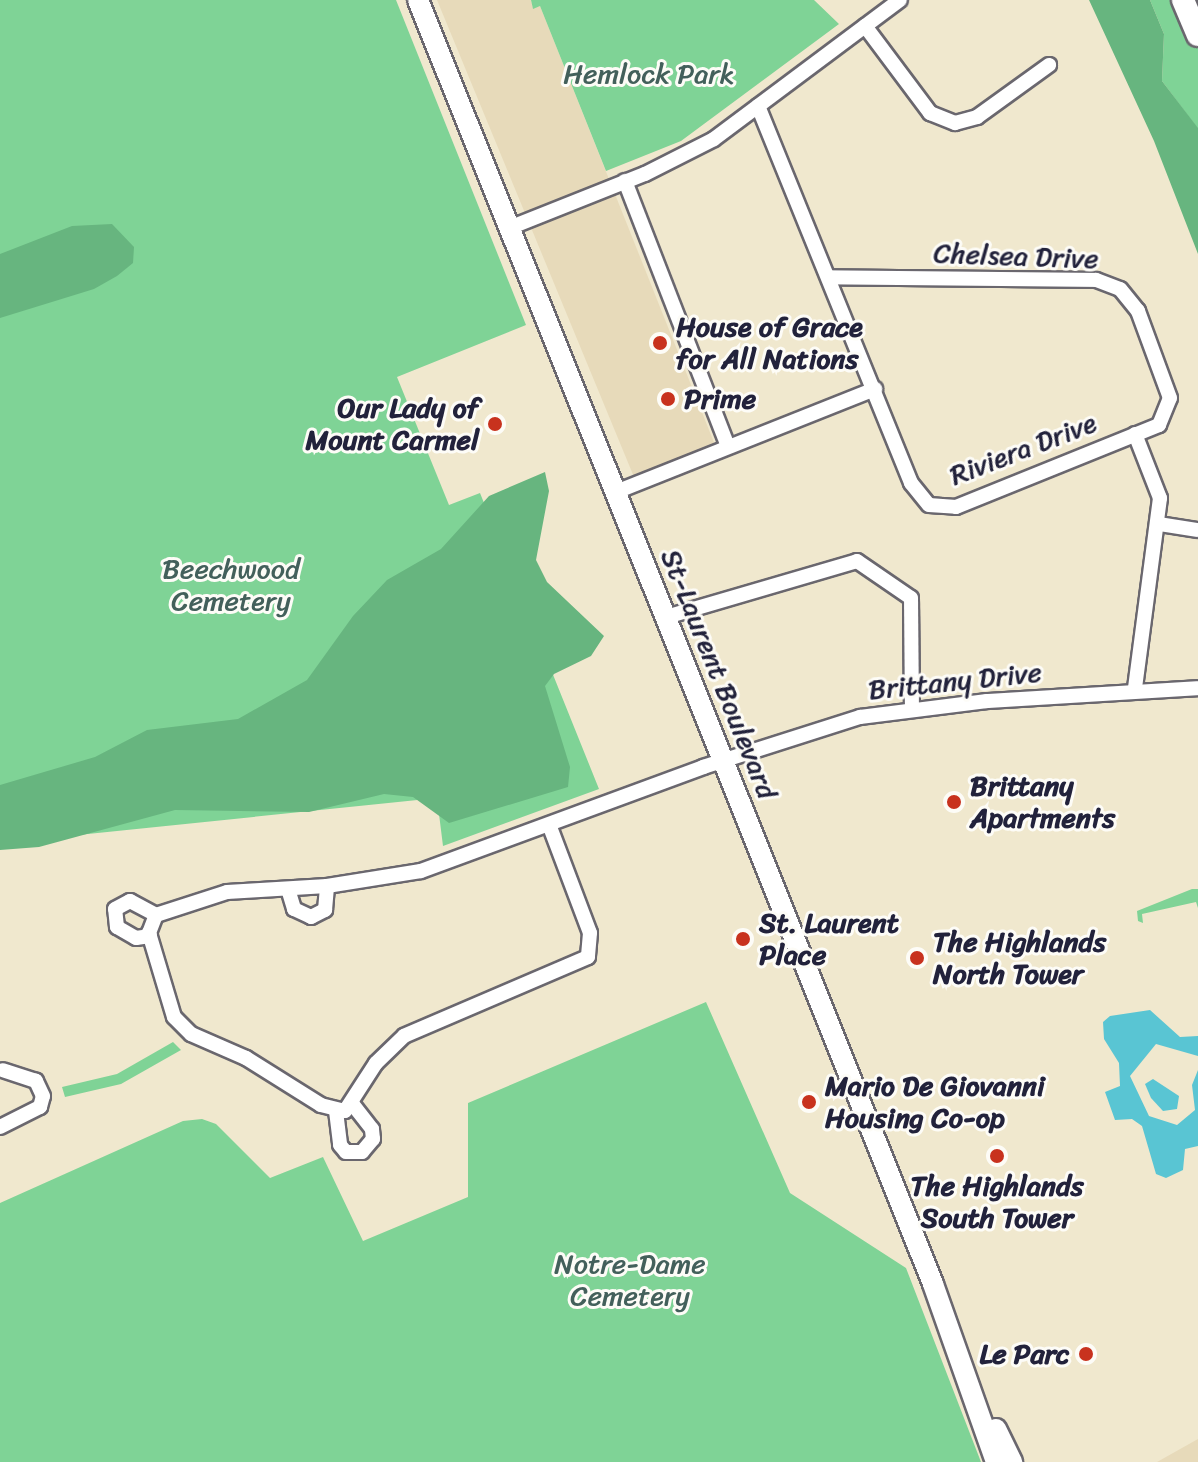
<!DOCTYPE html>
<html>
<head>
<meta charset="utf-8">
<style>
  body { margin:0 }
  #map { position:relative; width:1198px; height:1462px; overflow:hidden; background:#f0e8ce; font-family:Sriracha,sans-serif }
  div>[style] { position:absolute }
  .built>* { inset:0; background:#e7daba }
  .green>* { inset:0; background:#7fd396 }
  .forest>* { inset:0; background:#67b57f }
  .water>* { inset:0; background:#59c5d3 }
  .roads { filter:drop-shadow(2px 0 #6a676e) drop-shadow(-2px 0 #6a676e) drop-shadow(0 2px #6a676e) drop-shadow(0 -2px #6a676e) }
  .minor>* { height:14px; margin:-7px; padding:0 7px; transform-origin:7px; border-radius:7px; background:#fff }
  .secondary>* { height:20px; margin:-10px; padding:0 10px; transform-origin:10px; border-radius:10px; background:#fff }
  .primary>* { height:22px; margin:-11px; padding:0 11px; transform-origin:11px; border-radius:11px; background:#fff }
  .dots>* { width:22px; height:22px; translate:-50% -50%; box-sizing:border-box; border:4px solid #fdfcf7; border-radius:50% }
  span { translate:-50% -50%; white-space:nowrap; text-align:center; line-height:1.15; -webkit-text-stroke:6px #fdfcf7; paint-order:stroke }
  .park-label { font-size:28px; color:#43605b }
  .street-label { font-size:28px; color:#22223b }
  .poi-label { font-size:28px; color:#22223b; font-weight:700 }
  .left { translate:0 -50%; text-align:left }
  .right { translate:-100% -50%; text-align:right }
</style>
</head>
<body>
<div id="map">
  <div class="built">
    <i style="clip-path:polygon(437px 0,531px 0,533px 8px,540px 6px,715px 445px,634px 477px)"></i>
    <i style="clip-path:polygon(1198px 1439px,1198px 1462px,1157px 1462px)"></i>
  </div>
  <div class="green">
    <i style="clip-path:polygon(0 0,396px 0,526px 325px,397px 377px,449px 505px,480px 493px,599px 789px,443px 846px,437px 798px,0 843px)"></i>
    <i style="clip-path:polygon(531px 0,814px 0,839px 24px,681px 141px,606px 171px,540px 6px,533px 9px)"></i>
    <i style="clip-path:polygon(1150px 0,1198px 0,1198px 129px,1162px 81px,1164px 34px)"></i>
    <i style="clip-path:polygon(1192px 889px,1198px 889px,1198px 908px,1196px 902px,1142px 914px,1143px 923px,1138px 921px,1137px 911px)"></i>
    <i style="clip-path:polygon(706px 1002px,790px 1193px,906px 1268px,981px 1462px,0 1462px,0 1203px,183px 1121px,202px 1119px,216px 1124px,270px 1178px,323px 1157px,363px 1241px,468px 1197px,468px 1103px)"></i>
    <i style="clip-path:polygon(173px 1042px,181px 1050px,121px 1084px,65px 1097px,62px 1087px,117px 1074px)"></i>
  </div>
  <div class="forest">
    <i style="clip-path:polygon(1089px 0,1150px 0,1164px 34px,1162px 81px,1198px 128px,1198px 254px,1154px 141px)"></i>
    <i style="clip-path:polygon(112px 224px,134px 247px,133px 263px,117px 276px,94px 289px,0 318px,0 254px,72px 226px)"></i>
    <i style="clip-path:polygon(545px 472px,549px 491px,536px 560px,547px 582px,604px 636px,591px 656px,554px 674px,545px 686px,570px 767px,568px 787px,449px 823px,413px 797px,384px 794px,309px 812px,175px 810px,39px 847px,0 850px,0 785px,95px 757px,147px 730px,238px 719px,307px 680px,353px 616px,387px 580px,441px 549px,489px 496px)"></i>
  </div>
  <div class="water">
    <i style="clip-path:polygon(1150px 1010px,1180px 1037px,1198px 1036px,1198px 1056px,1156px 1044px,1130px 1076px,1149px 1116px,1177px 1125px,1195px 1110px,1192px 1085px,1198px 1070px,1198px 1146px,1185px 1149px,1183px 1170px,1166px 1178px,1156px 1174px,1142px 1126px,1132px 1119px,1115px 1120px,1105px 1092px,1120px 1086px,1119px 1063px,1104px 1039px,1103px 1022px,1110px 1016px)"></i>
    <i style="clip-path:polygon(1153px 1079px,1179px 1096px,1177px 1109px,1163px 1111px,1151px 1098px,1145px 1084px)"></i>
  </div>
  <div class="roads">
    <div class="minor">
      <i style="left:865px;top:26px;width:109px;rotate:53.2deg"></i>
      <i style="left:930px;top:113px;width:27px;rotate:22deg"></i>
      <i style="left:955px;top:123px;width:23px;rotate:-15deg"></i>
      <i style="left:977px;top:117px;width:89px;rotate:-35.8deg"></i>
      <i style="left:758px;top:106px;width:407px;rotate:67.9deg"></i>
      <i style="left:911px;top:483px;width:28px;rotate:51deg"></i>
      <i style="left:929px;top:505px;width:27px;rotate:4deg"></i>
      <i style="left:956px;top:507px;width:219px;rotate:-22deg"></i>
      <i style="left:1159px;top:425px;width:29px;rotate:-68deg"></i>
      <i style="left:1170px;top:398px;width:93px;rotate:-110.2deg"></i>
      <i style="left:1138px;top:311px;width:28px;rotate:-129deg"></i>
      <i style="left:1120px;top:289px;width:26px;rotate:-159deg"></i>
      <i style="left:1096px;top:280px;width:267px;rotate:-179.4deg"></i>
      <i style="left:625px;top:181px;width:284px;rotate:68.8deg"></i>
      <i style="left:509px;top:228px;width:146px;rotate:-21.7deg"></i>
      <i style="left:645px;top:174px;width:77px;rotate:-26.9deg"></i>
      <i style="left:714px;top:139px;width:232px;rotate:-36.8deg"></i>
      <i style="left:1135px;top:434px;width:69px;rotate:68.7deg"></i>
      <i style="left:1160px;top:498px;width:193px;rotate:97.5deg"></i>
      <i style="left:616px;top:492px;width:279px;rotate:-21.7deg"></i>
      <i style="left:1159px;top:524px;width:39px;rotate:9deg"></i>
      <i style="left:666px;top:617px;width:199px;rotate:-16.3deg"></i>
      <i style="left:857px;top:561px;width:65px;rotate:34.4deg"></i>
      <i style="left:911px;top:598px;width:112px;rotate:89.5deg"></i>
      <i style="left:550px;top:827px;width:113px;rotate:69.3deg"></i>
      <i style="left:590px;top:933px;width:24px;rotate:95deg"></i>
      <i style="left:588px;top:957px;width:200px;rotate:156.8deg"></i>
      <i style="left:404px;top:1036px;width:39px;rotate:136deg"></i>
      <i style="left:376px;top:1063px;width:57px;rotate:122.9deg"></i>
      <i style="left:345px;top:1111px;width:25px;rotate:-166deg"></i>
      <i style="left:321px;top:1105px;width:89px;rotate:-147.9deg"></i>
      <i style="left:246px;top:1058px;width:60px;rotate:-156.4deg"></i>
      <i style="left:191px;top:1034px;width:24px;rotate:-135deg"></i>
      <i style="left:174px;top:1017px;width:88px;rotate:-106.6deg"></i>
      <i style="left:149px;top:933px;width:19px;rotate:-69deg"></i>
      <i style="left:156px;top:915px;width:75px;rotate:-17.9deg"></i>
      <i style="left:227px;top:892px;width:100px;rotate:-3.4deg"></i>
      <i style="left:327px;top:886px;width:95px;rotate:-9.1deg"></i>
      <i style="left:421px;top:871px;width:301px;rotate:-20.2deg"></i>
      <i style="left:703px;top:767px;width:165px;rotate:-17.7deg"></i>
      <i style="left:860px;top:717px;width:128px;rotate:-7.2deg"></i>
      <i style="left:987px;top:701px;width:211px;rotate:-3.5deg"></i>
      <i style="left:288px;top:889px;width:21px;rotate:73deg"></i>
      <i style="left:294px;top:909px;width:19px;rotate:25deg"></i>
      <i style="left:311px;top:917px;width:16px;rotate:-27deg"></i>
      <i style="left:325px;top:910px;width:24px;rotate:-85deg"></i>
      <i style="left:150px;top:936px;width:14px;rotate:172deg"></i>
      <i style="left:136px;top:938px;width:22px;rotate:-150deg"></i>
      <i style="left:117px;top:927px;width:18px;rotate:-96deg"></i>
      <i style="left:115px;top:909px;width:17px;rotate:-28deg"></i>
      <i style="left:130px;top:901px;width:30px;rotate:28deg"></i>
      <i style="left:336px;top:1111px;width:34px;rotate:83deg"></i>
      <i style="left:340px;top:1145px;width:9px;rotate:49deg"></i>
      <i style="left:346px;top:1152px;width:16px"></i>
      <i style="left:362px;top:1152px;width:17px;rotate:-50deg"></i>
      <i style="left:373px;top:1139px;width:10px;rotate:-96deg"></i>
      <i style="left:372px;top:1129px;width:31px;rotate:-128deg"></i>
      <i style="left:0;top:1127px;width:45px;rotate:-26.6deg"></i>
      <i style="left:40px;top:1107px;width:11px;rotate:-75deg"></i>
      <i style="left:43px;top:1096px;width:17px;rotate:-115deg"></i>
      <i style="left:36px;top:1081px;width:35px;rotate:-162deg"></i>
    </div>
    <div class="secondary">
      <i style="left:418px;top:0;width:1383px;rotate:68.14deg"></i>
      <i style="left:933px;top:1284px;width:189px;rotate:70.5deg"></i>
      <i style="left:996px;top:1429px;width:37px;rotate:64deg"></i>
    </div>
    <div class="primary">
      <i style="left:1183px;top:0;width:38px;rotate:67deg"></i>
    </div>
  </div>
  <div class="dots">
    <i style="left:660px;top:343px;background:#c8321e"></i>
    <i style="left:668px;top:399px;background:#c8321e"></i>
    <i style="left:495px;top:424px;background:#c8321e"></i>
    <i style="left:954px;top:802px;background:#c8321e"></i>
    <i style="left:743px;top:939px;background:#c8321e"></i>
    <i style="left:917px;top:958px;background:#c8321e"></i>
    <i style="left:809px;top:1102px;background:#c8321e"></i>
    <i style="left:997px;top:1156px;background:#c8321e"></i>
    <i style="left:1086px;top:1354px;background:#c8321e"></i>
  </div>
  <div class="park-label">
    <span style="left:649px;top:74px">Hemlock Park</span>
    <span style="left:231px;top:585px">Beechwood<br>Cemetery</span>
    <span style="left:630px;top:1280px">Notre-Dame<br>Cemetery</span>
  </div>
  <div class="street-label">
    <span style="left:1016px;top:256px;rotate:2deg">Chelsea Drive</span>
    <span style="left:1023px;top:449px;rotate:-21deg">Riviera Drive</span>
    <span style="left:719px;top:674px;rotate:68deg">St-Laurent Boulevard</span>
    <span style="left:955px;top:681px;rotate:-6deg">Brittany Drive</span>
  </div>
  <div class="poi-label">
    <span class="left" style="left:676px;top:343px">House of Grace<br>for All Nations</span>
    <span class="left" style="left:684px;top:399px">Prime</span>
    <span class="right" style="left:479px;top:424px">Our Lady of<br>Mount Carmel</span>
    <span class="left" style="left:970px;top:802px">Brittany<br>Apartments</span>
    <span class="left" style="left:759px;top:939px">St. Laurent<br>Place</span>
    <span class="left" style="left:933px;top:958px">The Highlands<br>North Tower</span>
    <span class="left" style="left:825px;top:1102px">Mario De Giovanni<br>Housing Co-op</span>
    <span style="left:997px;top:1202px">The Highlands<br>South Tower</span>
    <span class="right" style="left:1070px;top:1354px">Le Parc</span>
  </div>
</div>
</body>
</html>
